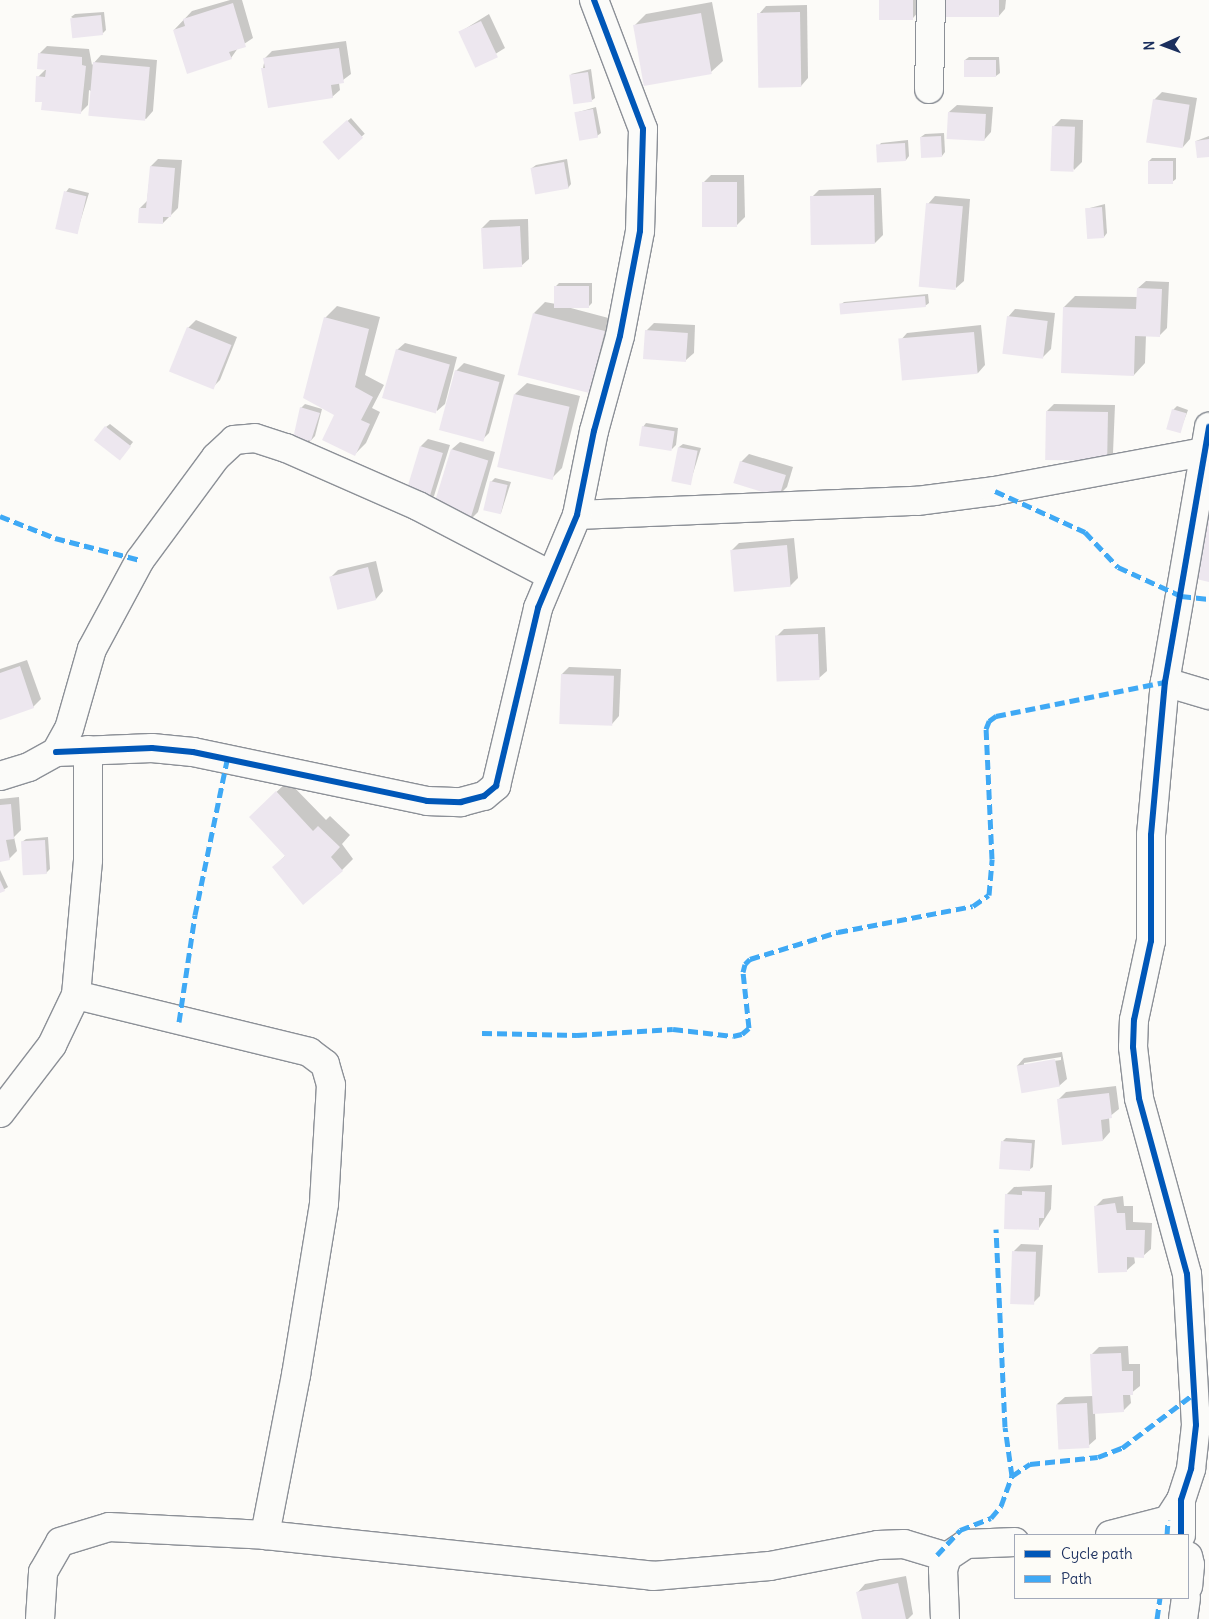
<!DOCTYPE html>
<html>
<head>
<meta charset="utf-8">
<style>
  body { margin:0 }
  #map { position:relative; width:1209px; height:1619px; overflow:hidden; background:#fcfbf8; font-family:Delius,sans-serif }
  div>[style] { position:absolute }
  .shadow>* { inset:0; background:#0003; transform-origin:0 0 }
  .building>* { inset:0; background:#ede7ef; transform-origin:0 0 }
  .roads { filter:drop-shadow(1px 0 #8c9097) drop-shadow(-1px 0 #8c9097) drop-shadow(0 1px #8c9097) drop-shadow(0 -1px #8c9097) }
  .minor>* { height:28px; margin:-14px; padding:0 14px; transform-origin:14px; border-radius:14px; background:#fbfbf9 }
  .quiet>* { height:5px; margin-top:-2.5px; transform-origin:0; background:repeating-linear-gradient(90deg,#3fa9f5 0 10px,transparent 0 15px) }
  .cycleway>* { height:6px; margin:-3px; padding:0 3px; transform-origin:3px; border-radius:3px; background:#0057b8 }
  span { translate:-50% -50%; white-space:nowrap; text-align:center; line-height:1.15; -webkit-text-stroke:5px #fdfcf7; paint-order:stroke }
  .legend { position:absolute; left:1014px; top:1534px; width:175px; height:65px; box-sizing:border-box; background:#fdfcf7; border:1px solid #a3aaba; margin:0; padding:6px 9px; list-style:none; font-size:15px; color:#1b2f5e }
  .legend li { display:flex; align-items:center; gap:10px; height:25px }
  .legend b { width:25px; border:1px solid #a3aaba }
  .north { position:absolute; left:1139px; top:20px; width:50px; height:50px; -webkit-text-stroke:4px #fdfcf7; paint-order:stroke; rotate:268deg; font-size:14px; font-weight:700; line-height:20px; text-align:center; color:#1b2f5e }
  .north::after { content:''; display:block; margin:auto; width:18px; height:22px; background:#1b2f5e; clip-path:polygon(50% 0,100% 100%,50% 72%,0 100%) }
</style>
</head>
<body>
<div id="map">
  <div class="shadow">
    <i style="clip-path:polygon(230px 0,242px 0,253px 38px,238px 48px,231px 58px,174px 30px,192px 11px)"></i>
    <i style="clip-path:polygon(880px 0,920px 0,920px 10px,913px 18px)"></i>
    <i style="clip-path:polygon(939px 0,1006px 0,1005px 9px,998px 17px)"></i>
    <i style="clip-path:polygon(712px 2px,723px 61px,711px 72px,635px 25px,646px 14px)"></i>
    <i style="clip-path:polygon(807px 5px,808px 78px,801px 86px,759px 14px,766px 6px)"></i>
    <i style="clip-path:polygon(104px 12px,106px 30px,102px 34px,71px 17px,75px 14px)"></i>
    <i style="clip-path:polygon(489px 14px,505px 48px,476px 66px,460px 32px)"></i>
    <i style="clip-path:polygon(346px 41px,351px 74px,339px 83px,340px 90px,332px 97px,263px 68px,265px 58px,272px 51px)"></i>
    <i style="clip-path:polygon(47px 46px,89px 49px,92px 65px,101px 55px,157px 60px,153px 111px,146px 119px,89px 90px,88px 105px,80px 113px,44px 101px,38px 77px,46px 69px,39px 54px)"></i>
    <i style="clip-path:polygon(969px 57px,999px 57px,1000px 73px,996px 76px,965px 60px)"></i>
    <i style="clip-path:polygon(591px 69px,595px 98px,591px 101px,571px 74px)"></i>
    <i style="clip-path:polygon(1162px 92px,1197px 98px,1190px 139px,1183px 147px,1154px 100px)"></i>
    <i style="clip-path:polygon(957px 105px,993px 107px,991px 132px,984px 140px,949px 112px)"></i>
    <i style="clip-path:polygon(596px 107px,601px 133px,597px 136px,575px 113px)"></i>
    <i style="left:351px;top:118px;width:21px;height:36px;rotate:49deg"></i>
    <i style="clip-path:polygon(1061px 119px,1083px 120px,1082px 162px,1074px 170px,1053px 127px)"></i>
    <i style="clip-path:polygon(944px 133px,945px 152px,942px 156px,921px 137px,925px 134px)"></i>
    <i style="clip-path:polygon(1209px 136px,1209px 156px,1196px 141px)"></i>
    <i style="clip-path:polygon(908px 140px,909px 156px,906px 160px,878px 147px,881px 143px)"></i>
    <i style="clip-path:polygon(1152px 158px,1176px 158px,1176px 179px,1172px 182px,1149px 161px)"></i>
    <i style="clip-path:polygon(158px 159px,182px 160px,178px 208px,163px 223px,140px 208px,147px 201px,151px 166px)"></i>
    <i style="clip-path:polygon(567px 159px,571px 184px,568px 188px,532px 168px,536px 165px)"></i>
    <i style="clip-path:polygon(711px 175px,744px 175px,745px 217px,737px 225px,703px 183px)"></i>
    <i style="clip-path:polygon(69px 188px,89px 193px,77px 232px,66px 192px)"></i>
    <i style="clip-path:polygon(881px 188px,883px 235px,875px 243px,811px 198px,819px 190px)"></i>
    <i style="clip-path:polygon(935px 196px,970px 199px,964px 281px,956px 288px,928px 204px)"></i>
    <i style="clip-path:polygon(1105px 204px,1107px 233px,1104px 237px,1086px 209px)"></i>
    <i style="clip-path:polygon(528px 219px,529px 259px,521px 266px,482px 228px,490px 220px)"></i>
    <i style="clip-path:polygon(1146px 281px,1169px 282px,1167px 328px,1160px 335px,1146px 335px,1145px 363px,1134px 375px,1064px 307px,1075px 296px,1138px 297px,1138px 288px)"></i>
    <i style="clip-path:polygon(559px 283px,592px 283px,592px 303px,589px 306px,567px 307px,616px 320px,600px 381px,589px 392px,534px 313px,545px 302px,556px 304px,556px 286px)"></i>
    <i style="clip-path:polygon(928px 294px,929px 303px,925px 306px,840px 305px,844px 302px)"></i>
    <i style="clip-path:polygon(337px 306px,380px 317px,365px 375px,384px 385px,372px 408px,380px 412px,366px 443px,354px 455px,336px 414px,325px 318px)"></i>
    <i style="clip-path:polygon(1015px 309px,1055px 313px,1051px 349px,1043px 357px,1008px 317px)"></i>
    <i style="clip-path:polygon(196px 320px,237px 337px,220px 380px,212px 388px,188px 328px)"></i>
    <i style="clip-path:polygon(654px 323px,695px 325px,694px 353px,686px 360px,646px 331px)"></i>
    <i style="clip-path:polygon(981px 325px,985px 365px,978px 373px,900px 341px,907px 333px)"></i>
    <i style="clip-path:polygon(405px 343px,457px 357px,445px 404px,437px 411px,397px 350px)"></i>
    <i style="clip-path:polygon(464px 363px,505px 375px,489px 433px,482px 440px,456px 371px)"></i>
    <i style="clip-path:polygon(527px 383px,580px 396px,562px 468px,551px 479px,515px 394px)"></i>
    <i style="clip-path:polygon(305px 404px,322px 409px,315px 436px,306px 446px,301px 408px)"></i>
    <i style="clip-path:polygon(1054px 404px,1115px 405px,1113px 453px,1105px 461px,1047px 411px)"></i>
    <i style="clip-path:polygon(1177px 406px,1188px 410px,1180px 431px,1173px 410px)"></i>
    <i style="clip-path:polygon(646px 423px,678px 428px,676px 445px,672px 449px,643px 427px)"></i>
    <i style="clip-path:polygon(110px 424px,133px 442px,123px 455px,106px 427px)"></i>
    <i style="clip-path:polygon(428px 439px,450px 445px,434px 496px,426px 503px,421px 446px)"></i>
    <i style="clip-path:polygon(460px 442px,495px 452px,478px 512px,470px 520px,452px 449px)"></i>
    <i style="clip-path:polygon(683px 444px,701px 448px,690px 483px,679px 447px)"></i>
    <i style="clip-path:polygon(749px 454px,793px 467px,787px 487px,779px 495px,741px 462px)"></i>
    <i style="clip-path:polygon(495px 478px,511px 482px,501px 513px,491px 482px)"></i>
    <i style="clip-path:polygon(794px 538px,798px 578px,790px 586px,731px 551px,739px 543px)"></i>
    <i style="clip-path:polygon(376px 561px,383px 591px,376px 599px,338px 609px,330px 578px,338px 570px)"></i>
    <i style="clip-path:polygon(825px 627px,827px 671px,819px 678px,777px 636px,784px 629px)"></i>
    <i style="clip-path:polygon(27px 660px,41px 699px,33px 707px,0 719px,0 669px)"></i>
    <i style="clip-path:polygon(569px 667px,621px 669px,619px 716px,612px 724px,562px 674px)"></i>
    <i style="clip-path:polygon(288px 781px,326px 820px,330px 816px,350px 835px,342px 844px,353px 859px,342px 870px,274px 867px,286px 855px,250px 817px)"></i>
    <i style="clip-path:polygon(19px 797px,21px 830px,14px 837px,17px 851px,9px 859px,0 860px,0 799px)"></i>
    <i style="clip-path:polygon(48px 837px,50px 869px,46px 873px,22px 842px,26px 839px)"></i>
    <i style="clip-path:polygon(0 870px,8px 887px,0 892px)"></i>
    <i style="clip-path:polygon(evenodd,1062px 1052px,1067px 1079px,1059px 1086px,1017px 1066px,1024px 1058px,1062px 1052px,1061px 1057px,1061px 1060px,1024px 1065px,1024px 1063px,1061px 1057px)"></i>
    <i style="clip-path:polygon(1116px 1086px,1119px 1109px,1109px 1117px,1110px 1132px,1103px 1140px,1058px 1100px,1066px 1092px)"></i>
    <i style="clip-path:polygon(1006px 1138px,1035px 1140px,1033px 1167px,1029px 1170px,1003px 1141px)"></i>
    <i style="clip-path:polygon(1052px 1185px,1051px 1209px,1039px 1228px,1006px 1195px,1014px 1187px)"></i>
    <i style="clip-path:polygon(1123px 1196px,1124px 1206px,1133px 1206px,1133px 1222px,1152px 1223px,1151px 1249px,1143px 1256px,1134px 1256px,1135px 1263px,1127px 1270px,1096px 1206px,1103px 1199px)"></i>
    <i style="clip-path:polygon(1021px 1244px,1043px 1245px,1040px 1296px,1032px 1304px,1014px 1251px)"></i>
    <i style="clip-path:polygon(1128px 1346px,1129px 1364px,1140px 1364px,1140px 1386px,1130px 1394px,1131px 1403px,1123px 1411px,1095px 1412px,1096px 1439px,1088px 1446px,1057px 1404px,1065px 1397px,1093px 1396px,1091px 1355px,1099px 1347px)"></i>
    <i style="clip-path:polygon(906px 1576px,913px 1614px,908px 1619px,863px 1619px,858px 1592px,865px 1584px)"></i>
  </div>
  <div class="building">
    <i style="left:879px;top:0;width:34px;height:20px"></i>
    <i style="left:938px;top:0;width:61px;height:17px"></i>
    <i style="clip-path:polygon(233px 3px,246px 47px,229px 52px,232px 59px,187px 74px,173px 30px,185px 26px,183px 19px)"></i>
    <i style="left:800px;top:12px;width:75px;height:43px;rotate:89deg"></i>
    <i style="left:701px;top:13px;width:62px;height:69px;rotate:80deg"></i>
    <i style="left:101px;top:15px;width:20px;height:31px;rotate:84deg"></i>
    <i style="left:481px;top:21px;width:40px;height:25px;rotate:65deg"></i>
    <i style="clip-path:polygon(339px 48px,344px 83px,331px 85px,333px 98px,268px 108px,261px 68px,265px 68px,263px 58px)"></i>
    <i style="clip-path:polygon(38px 53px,82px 57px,82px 65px,86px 66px,81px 114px,41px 110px,42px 102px,35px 102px,36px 76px,45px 77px,46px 70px,37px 69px)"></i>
    <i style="left:964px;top:60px;width:32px;height:17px"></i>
    <i style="left:93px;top:62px;width:57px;height:54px;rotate:5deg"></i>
    <i style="left:588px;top:72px;width:30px;height:19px;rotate:82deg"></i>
    <i style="left:1153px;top:99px;width:37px;height:44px;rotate:9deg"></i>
    <i style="left:593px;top:109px;width:29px;height:19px;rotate:80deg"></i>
    <i style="left:948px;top:112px;width:38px;height:27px;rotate:3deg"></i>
    <i style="left:347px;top:120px;width:24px;height:33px;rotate:48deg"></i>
    <i style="left:1052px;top:126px;width:23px;height:45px;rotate:2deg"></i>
    <i style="left:941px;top:136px;width:21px;height:21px;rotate:87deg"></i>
    <i style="clip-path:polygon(1209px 139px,1209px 157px,1197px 158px,1195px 141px)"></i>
    <i style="left:905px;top:143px;width:18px;height:29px;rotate:87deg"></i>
    <i style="left:1148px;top:161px;width:25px;height:23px"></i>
    <i style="left:564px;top:162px;width:27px;height:34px;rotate:80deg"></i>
    <i style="clip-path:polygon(150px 166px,175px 168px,171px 217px,163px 217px,163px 224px,138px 223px,139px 208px,146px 208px)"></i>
    <i style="left:702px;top:182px;width:35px;height:45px"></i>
    <i style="left:64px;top:191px;width:23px;height:39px;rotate:13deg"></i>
    <i style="left:874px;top:195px;width:49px;height:64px;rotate:89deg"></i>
    <i style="left:926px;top:203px;width:37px;height:84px;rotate:5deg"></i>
    <i style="left:1102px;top:207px;width:31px;height:17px;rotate:86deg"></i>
    <i style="left:520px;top:226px;width:41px;height:39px;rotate:87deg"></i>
    <i style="left:554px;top:286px;width:35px;height:22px"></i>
    <i style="clip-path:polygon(1137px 288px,1162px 289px,1160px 337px,1135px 336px,1134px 376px,1061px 373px,1063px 307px,1136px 309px)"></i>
    <i style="left:925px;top:296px;width:11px;height:86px;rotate:85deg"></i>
    <i style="left:533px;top:313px;width:74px;height:64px;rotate:14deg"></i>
    <i style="left:1007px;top:316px;width:41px;height:38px;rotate:7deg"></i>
    <i style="clip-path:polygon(324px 317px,369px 329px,355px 387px,373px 397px,361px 420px,370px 424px,355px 456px,322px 440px,334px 415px,303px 398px)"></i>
    <i style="left:187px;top:327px;width:48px;height:48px;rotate:22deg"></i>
    <i style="left:645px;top:330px;width:43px;height:29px;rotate:4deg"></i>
    <i style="left:974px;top:332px;width:42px;height:76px;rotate:85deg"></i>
    <i style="left:396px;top:349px;width:56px;height:51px;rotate:16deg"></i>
    <i style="left:455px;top:370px;width:46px;height:62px;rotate:15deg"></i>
    <i style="left:514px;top:394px;width:57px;height:75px;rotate:13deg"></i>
    <i style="clip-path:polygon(300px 407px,320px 413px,311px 441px,308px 440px,306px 448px,292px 443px)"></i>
    <i style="left:1172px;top:409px;width:15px;height:21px;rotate:16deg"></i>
    <i style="left:1046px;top:411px;width:62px;height:49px;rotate:1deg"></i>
    <i style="left:105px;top:426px;width:33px;height:18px;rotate:38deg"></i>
    <i style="left:642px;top:426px;width:33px;height:20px;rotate:9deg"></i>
    <i style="left:420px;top:446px;width:24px;height:54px;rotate:17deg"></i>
    <i style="left:678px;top:447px;width:20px;height:35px;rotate:11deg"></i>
    <i style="left:451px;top:449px;width:39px;height:64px;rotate:17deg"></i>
    <i style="left:740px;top:461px;width:48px;height:23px;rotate:17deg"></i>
    <i style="left:490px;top:481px;width:18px;height:30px;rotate:13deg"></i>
    <i style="clip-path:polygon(1205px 507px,1209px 508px,1209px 582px,1188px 577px)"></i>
    <i style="left:787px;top:545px;width:42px;height:57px;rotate:85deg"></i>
    <i style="left:368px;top:567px;width:34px;height:40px;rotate:76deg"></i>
    <i style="left:818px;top:634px;width:46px;height:43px;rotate:88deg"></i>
    <i style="clip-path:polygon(20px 666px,34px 708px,0 720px,0 673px)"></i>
    <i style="left:561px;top:674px;width:53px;height:50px;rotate:2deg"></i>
    <i style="clip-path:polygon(276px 791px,313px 831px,318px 826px,340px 847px,331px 857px,343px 871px,303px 905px,272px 867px,285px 856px,249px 817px)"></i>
    <i style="clip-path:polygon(11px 804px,14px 839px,6px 840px,10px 860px,0 862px,0 805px)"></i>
    <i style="left:45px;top:840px;width:34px;height:24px;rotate:87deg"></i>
    <i style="clip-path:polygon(0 880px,5px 891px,0 893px)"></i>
    <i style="left:1055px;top:1059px;width:28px;height:39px;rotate:80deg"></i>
    <i style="clip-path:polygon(1109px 1093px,1112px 1118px,1101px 1120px,1103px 1141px,1062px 1145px,1057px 1099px)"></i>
    <i style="left:1001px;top:1141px;width:31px;height:28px;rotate:4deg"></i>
    <i style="clip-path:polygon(1022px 1191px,1045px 1192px,1044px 1218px,1039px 1218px,1039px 1230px,1004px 1229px,1005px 1194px,1022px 1195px)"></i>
    <i style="clip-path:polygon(1115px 1203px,1117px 1213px,1125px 1213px,1126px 1230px,1145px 1230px,1144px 1258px,1127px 1257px,1127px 1272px,1098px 1273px,1094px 1206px)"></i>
    <i style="left:1012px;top:1251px;width:24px;height:53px;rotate:2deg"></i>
    <i style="clip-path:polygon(1121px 1353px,1122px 1371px,1133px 1371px,1133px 1395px,1123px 1395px,1124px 1412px,1093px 1414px,1090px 1354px)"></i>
    <i style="left:1087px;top:1403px;width:45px;height:31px;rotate:87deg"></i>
    <i style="clip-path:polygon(898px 1583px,906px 1619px,862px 1619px,856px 1592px)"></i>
  </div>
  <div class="roads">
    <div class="minor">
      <i style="left:929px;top:89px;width:89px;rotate:-88.7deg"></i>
      <i style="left:577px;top:515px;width:340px;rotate:-2.4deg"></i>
      <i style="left:917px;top:501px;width:79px;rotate:-7.3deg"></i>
      <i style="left:995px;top:491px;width:212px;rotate:-10.6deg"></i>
      <i style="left:1165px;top:682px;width:46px;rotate:16.5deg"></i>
      <i style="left:56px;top:752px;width:96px;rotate:-2.4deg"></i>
      <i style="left:152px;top:748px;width:41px;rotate:5.6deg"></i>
      <i style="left:193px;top:752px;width:239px;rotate:11.8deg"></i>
      <i style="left:427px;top:801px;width:34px;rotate:2deg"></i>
      <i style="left:461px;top:802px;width:24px;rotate:-15deg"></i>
      <i style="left:484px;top:796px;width:16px;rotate:-40deg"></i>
      <i style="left:496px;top:786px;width:183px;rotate:-76.7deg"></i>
      <i style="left:538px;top:608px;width:101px;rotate:-67.2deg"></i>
      <i style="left:577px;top:515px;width:86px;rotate:-78.6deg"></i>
      <i style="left:594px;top:431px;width:98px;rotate:-74.7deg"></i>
      <i style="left:620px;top:336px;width:107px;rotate:-79.2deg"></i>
      <i style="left:640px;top:231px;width:102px;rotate:-88.3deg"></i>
      <i style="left:643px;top:129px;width:138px;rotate:-110.8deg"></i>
      <i style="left:0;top:776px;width:30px;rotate:-17deg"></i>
      <i style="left:29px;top:767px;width:31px;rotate:-29deg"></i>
      <i style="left:56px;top:752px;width:26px;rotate:-61deg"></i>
      <i style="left:69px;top:729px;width:83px;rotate:-74deg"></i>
      <i style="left:92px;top:649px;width:101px;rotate:-61.7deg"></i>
      <i style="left:140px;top:560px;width:128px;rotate:-53.6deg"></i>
      <i style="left:216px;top:457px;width:25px;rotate:-43deg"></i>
      <i style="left:234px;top:440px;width:21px;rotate:-5deg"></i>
      <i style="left:255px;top:438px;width:33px;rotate:18deg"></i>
      <i style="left:286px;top:448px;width:144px;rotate:23.7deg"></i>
      <i style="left:418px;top:506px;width:149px;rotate:27.6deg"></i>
      <i style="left:76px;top:995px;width:240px;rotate:13.7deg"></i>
      <i style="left:309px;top:1052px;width:20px;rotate:37deg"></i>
      <i style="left:325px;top:1064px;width:22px;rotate:74deg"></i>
      <i style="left:331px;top:1085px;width:119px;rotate:93.4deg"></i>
      <i style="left:324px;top:1204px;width:173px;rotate:99.3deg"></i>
      <i style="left:296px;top:1375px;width:163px;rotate:101deg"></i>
      <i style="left:0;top:1113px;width:86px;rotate:-52.6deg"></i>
      <i style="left:52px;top:1045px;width:55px;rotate:-64.4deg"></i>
      <i style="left:76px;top:995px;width:136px;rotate:-84.9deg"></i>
      <i style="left:88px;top:860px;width:110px;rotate:-90deg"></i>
      <i style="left:1110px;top:1535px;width:60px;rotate:-14.5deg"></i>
      <i style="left:1168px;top:1520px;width:24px;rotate:-57deg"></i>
      <i style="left:1181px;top:1535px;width:35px;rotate:-90deg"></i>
      <i style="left:1181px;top:1500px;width:33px;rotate:-72deg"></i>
      <i style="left:1191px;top:1469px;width:44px;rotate:-83.5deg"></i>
      <i style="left:1196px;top:1425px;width:151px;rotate:-93.4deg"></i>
      <i style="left:1187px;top:1274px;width:182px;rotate:-105.3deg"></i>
      <i style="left:1139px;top:1098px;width:51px;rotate:-96.7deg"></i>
      <i style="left:1133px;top:1047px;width:27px;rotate:-88deg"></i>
      <i style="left:1134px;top:1020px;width:81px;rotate:-77.9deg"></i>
      <i style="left:1151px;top:941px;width:106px;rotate:-90deg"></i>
      <i style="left:1151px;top:835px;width:154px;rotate:-84.8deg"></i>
      <i style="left:1165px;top:682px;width:259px;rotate:-80.2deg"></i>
      <i style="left:1188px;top:1556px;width:9px;rotate:77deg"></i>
      <i style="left:1190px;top:1565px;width:21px;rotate:95deg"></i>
      <i style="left:40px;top:1619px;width:47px;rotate:-86.3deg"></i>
      <i style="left:43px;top:1572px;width:34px;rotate:-60deg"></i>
      <i style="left:60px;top:1542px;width:51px;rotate:-17deg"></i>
      <i style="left:109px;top:1527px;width:156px;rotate:2.9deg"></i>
      <i style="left:265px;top:1535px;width:390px;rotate:6deg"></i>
      <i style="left:653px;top:1576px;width:117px;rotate:-4.9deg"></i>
      <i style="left:770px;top:1566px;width:110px;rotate:-11deg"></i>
      <i style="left:878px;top:1545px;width:26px;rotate:-2deg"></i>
      <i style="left:904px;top:1544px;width:45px;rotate:16.8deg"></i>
      <i style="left:945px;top:1619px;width:49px;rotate:-92.3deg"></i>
      <i style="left:943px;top:1570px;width:14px;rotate:-73deg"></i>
      <i style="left:947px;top:1557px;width:23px;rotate:-34deg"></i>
      <i style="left:966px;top:1544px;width:49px;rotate:-2.3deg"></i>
      <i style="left:1183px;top:1619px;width:21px;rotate:-82deg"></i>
    </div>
  </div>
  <div class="quiet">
    <i style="left:995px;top:491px;width:99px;rotate:24.5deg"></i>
    <i style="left:1085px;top:532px;width:48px;rotate:46.7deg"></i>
    <i style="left:1118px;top:567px;width:69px;rotate:24.7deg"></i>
    <i style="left:1181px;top:596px;width:28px;rotate:6deg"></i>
    <i style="left:0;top:516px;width:59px;rotate:21.8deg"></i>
    <i style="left:55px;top:538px;width:88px;rotate:14.5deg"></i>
    <i style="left:179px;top:1022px;width:108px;rotate:-81.5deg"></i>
    <i style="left:195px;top:915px;width:158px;rotate:-78.3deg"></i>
    <i style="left:482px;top:1033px;width:95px;rotate:1.2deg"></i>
    <i style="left:577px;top:1035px;width:96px;rotate:-3.6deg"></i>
    <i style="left:673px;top:1029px;width:60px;rotate:6.7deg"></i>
    <i style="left:733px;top:1036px;width:9px;rotate:-13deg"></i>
    <i style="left:742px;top:1034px;width:9px;rotate:-41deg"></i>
    <i style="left:749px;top:1028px;width:56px;rotate:-96.1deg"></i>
    <i style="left:743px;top:972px;width:8px;rotate:-76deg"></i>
    <i style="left:745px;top:964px;width:7px;rotate:-45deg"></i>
    <i style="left:750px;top:959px;width:92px;rotate:-17.1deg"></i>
    <i style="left:838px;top:932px;width:137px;rotate:-10.9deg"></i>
    <i style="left:973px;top:906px;width:19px;rotate:-35deg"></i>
    <i style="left:989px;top:895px;width:36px;rotate:-85deg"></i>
    <i style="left:992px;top:859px;width:130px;rotate:-92.6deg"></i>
    <i style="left:986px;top:729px;width:9px;rotate:-69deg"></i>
    <i style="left:989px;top:721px;width:9px;rotate:-36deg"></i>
    <i style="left:996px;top:716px;width:172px;rotate:-11.4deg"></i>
    <i style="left:1012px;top:1476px;width:22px;rotate:-34deg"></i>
    <i style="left:1030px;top:1464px;width:68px;rotate:-5.9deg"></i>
    <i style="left:1098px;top:1457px;width:26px;rotate:-21deg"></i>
    <i style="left:1122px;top:1448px;width:91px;rotate:-37deg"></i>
    <i style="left:1167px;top:1535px;width:15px;rotate:-86deg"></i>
    <i style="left:937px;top:1555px;width:34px;rotate:-47deg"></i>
    <i style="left:960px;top:1530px;width:33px;rotate:-21deg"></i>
    <i style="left:991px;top:1518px;width:16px;rotate:-50deg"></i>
    <i style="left:1001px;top:1506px;width:32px;rotate:-70deg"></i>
    <i style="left:1012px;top:1476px;width:49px;rotate:-98.1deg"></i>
    <i style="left:1005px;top:1427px;width:198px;rotate:-92.6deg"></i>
    <i style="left:1157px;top:1619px;width:21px;rotate:-82deg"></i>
  </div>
  <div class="cycleway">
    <i style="left:56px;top:752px;width:96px;rotate:-2.4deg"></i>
    <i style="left:152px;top:748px;width:41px;rotate:5.6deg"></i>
    <i style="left:193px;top:752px;width:239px;rotate:11.8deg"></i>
    <i style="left:427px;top:801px;width:34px;rotate:2deg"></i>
    <i style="left:461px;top:802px;width:24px;rotate:-15deg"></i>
    <i style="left:484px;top:796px;width:16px;rotate:-40deg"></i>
    <i style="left:496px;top:786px;width:183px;rotate:-76.7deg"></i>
    <i style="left:538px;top:608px;width:101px;rotate:-67.2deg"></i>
    <i style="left:577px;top:515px;width:86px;rotate:-78.6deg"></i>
    <i style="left:594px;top:431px;width:98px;rotate:-74.7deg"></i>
    <i style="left:620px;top:336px;width:107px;rotate:-79.2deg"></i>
    <i style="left:640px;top:231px;width:102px;rotate:-88.3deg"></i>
    <i style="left:643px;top:129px;width:138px;rotate:-110.8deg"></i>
    <i style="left:1181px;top:1535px;width:35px;rotate:-90deg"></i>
    <i style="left:1181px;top:1500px;width:33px;rotate:-72deg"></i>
    <i style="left:1191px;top:1469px;width:44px;rotate:-83.5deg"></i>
    <i style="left:1196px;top:1425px;width:151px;rotate:-93.4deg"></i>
    <i style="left:1187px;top:1274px;width:182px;rotate:-105.3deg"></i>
    <i style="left:1139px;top:1098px;width:51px;rotate:-96.7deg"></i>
    <i style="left:1133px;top:1047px;width:27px;rotate:-88deg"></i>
    <i style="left:1134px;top:1020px;width:81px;rotate:-77.9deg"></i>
    <i style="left:1151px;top:941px;width:106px;rotate:-90deg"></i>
    <i style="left:1151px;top:835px;width:154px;rotate:-84.8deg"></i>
    <i style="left:1165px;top:682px;width:259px;rotate:-80.2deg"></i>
  </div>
  <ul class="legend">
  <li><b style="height:6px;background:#0057b8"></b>Cycle path</li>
  <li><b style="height:6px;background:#3fa9f5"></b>Path</li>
  </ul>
  <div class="north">N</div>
</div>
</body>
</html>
